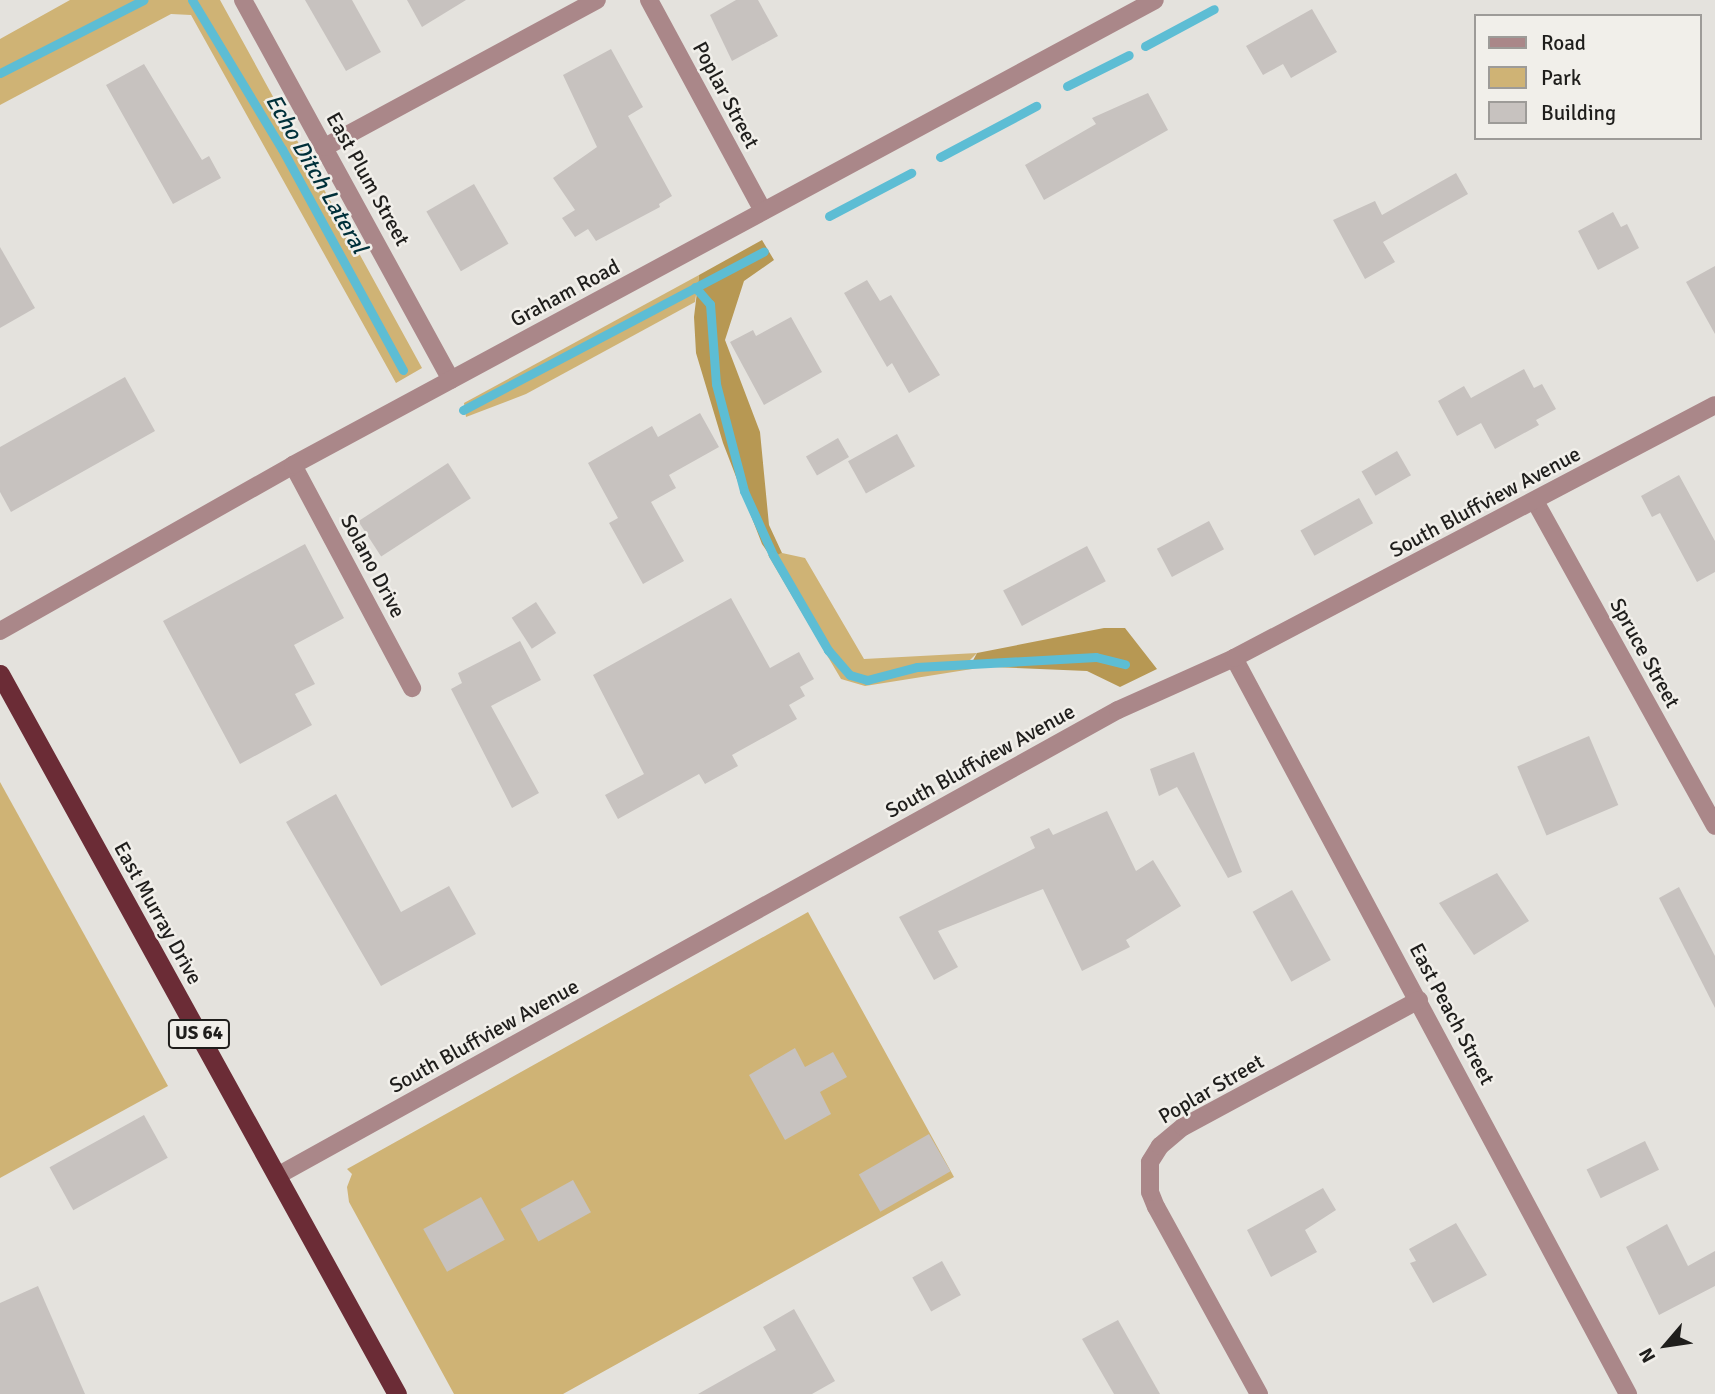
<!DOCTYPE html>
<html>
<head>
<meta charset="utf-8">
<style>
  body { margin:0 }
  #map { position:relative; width:1715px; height:1394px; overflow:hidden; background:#e4e2dd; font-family:Signika,sans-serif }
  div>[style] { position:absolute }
  .green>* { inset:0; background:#cfb375 }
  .forest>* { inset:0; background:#b79853 }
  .stream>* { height:9px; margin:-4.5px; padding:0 4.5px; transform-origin:4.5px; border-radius:4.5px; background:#5dbdd4 }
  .building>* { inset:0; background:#c7c2bf; transform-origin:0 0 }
  .minor>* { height:18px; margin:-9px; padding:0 9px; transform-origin:9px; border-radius:9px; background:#aa8789 }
  .trunk>* { height:19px; margin:-9.5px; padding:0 9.5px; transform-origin:9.5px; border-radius:9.5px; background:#6b2c36 }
  span { translate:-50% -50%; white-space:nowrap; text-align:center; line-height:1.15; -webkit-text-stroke:5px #f1efea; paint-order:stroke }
  .shield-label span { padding:2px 5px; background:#f1efea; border:2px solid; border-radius:5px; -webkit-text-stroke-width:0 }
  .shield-label { font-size:19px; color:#1f1e1c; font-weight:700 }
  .street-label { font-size:21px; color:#1f1e1c }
  .water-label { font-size:23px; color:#00303a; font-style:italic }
  .legend { position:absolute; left:1474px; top:14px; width:228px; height:126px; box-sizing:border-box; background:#f1efea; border:2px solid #9d9b98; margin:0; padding:9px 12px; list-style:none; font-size:21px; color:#1f1e1c }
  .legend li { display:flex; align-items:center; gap:14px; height:35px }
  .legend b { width:35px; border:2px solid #9d9b98 }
  .north { position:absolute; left:1631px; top:1310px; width:70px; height:70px; -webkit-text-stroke:5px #f1efea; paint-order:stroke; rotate:241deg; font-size:19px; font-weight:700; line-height:28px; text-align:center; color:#1f1e1c }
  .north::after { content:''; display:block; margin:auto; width:24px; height:32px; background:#1f1e1c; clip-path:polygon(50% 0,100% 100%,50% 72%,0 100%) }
</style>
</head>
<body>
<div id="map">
  <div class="green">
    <i style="clip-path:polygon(70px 0,220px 0,422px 368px,396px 383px,191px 15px,171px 14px,0 105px,0 39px)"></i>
    <i style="clip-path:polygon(699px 275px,695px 302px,526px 394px,466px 417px,464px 403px)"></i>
    <i style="clip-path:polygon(782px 553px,805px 558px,864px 659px,977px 653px,970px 660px,972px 669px,865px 686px,841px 679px,768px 555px)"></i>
    <i style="clip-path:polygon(0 782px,168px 1086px,0 1178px)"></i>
    <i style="clip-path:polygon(808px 912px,954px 1177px,563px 1394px,454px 1394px,349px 1202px,347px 1187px,352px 1174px,347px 1169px)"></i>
  </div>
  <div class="forest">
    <i style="clip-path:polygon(762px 240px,774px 260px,744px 281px,725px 340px,760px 432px,769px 525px,782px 553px,771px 557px,762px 544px,723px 443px,696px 353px,694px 317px,699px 275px)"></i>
    <i style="clip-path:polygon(1104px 628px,1125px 628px,1157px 669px,1120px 687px,1087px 671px,970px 666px,977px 653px)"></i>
  </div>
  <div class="stream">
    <i style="left:192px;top:0;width:174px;rotate:58.9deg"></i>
    <i style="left:282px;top:149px;width:252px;rotate:61.3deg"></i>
    <i style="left:1145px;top:46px;width:78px;rotate:-28.2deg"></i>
    <i style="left:0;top:73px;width:161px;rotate:-27deg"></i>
    <i style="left:1067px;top:86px;width:69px;rotate:-26.6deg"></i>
    <i style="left:940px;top:157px;width:109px;rotate:-28deg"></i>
    <i style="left:829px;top:216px;width:93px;rotate:-27.7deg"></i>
    <i style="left:695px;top:287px;width:23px;rotate:49deg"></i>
    <i style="left:710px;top:304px;width:80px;rotate:85.7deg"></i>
    <i style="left:716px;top:384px;width:111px;rotate:75.3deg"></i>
    <i style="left:744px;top:491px;width:70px;rotate:65.6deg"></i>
    <i style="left:773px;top:555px;width:110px;rotate:59.9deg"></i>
    <i style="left:828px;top:650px;width:33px;rotate:49deg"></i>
    <i style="left:850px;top:675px;width:18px;rotate:16deg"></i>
    <i style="left:867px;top:680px;width:52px;rotate:-14.6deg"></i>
    <i style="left:917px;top:667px;width:179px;rotate:-3.2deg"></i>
    <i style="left:1096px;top:657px;width:30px;rotate:14deg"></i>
    <i style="left:463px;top:410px;width:340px;rotate:-27.8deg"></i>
  </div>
  <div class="building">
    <i style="clip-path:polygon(305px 0,352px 0,381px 52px,346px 71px)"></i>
    <i style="clip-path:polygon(407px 0,466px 0,422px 27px)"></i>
    <i style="clip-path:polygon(736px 0,758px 0,778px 36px,732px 61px,710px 15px)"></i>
    <i style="clip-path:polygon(1312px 9px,1337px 52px,1291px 78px,1283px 64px,1263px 75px,1246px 46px)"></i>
    <i style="clip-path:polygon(611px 49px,643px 107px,628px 116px,672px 196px,659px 204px,660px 207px,596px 241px,588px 229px,575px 237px,562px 218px,575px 210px,553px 178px,597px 147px,563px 75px)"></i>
    <i style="clip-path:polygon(144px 64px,202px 160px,209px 156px,221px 178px,173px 204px,106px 85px)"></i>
    <i style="clip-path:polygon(1148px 93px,1168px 130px,1044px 200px,1025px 165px,1096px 124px,1092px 118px)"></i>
    <i style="clip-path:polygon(1456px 173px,1468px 194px,1383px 242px,1395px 262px,1365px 279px,1333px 220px,1375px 201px,1382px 215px)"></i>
    <i style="left:474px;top:184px;width:69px;height:55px;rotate:60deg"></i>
    <i style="clip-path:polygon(1613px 212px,1621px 227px,1627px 224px,1639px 248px,1598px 270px,1578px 231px)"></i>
    <i style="clip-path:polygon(0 247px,35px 308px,0 328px)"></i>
    <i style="clip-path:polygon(1715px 266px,1715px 334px,1686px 282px)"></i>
    <i style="clip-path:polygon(867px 280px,880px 301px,891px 295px,940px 375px,909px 393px,892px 363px,887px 367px,844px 293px)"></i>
    <i style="clip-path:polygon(791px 317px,822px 372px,764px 405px,730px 342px,753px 330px,756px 336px)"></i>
    <i style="clip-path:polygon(1524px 369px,1534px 388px,1542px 384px,1556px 409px,1536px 420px,1539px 425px,1495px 449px,1481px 423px,1457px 436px,1438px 401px,1464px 386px,1471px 398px)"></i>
    <i style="clip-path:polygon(125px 377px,155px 431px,11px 512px,0 492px,0 447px)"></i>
    <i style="clip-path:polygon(700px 413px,719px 447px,669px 475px,676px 488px,651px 502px,684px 561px,643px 584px,609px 523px,618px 518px,588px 463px,652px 426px,658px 437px)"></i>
    <i style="left:897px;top:434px;width:37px;height:56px;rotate:61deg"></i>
    <i style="left:838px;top:438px;width:22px;height:37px;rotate:60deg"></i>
    <i style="left:1397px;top:451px;width:28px;height:41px;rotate:60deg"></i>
    <i style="left:448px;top:463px;width:42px;height:107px;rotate:57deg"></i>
    <i style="clip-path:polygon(1679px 475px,1715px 541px,1715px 572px,1697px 582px,1660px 513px,1652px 517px,1641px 496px)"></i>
    <i style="left:1359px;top:498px;width:29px;height:67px;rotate:61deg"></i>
    <i style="left:1209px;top:521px;width:32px;height:59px;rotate:62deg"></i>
    <i style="clip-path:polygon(305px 544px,344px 618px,294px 645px,315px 684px,295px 694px,312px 725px,240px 764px,163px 621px)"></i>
    <i style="left:1087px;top:546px;width:40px;height:95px;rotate:62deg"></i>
    <i style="clip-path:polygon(731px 598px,770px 668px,799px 652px,814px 679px,800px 687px,805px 696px,789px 705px,797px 719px,732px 755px,738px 766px,705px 784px,699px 774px,618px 819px,605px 795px,644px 774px,593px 675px)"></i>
    <i style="left:536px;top:602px;width:37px;height:29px;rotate:57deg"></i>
    <i style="clip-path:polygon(520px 641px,541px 680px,491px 706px,539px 793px,512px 808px,451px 689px,462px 683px,458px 673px)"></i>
    <i style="left:1589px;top:736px;width:75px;height:78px;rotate:67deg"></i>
    <i style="clip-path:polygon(1194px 752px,1242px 872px,1228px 878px,1177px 787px,1159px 796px,1150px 769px)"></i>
    <i style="clip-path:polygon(336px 794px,401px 912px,449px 886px,476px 934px,381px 986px,286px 822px)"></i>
    <i style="clip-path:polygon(1107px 811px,1136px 871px,1153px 860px,1181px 906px,1126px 940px,1130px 947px,1082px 971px,1043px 889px,938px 931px,958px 967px,934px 980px,899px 917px,1035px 848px,1030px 837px,1049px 828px,1053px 835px)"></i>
    <i style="clip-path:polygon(1497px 873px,1529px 921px,1474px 955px,1439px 903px)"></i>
    <i style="clip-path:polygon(1679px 887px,1715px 956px,1715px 1008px,1659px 898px)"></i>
    <i style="left:1292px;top:890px;width:80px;height:45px;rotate:61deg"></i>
    <i style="clip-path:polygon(795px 1048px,805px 1067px,833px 1052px,847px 1077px,820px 1092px,831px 1114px,785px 1140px,749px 1075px)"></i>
    <i style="left:144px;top:1115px;width:49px;height:108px;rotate:61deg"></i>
    <i style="left:929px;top:1134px;width:43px;height:81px;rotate:60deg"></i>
    <i style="left:1645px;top:1141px;width:32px;height:65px;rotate:64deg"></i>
    <i style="left:573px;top:1180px;width:37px;height:60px;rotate:61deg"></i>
    <i style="clip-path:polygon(1323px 1188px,1336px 1210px,1305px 1230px,1317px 1252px,1271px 1277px,1247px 1230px)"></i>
    <i style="left:481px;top:1197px;width:49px;height:66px;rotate:61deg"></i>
    <i style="clip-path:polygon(1456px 1223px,1487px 1275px,1433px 1303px,1410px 1263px,1416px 1261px,1409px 1249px)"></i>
    <i style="clip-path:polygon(1667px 1224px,1688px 1266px,1715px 1251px,1715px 1286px,1659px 1315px,1626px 1247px)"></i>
    <i style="left:942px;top:1261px;width:39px;height:34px;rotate:61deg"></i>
    <i style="clip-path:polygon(38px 1286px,85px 1394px,0 1394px,0 1303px)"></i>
    <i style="clip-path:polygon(794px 1309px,835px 1381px,812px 1394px,698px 1394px,776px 1350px,763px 1327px)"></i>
    <i style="clip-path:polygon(1118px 1320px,1160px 1394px,1114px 1394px,1082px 1339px)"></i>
  </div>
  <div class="minor">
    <i style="left:243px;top:0;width:433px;rotate:61.3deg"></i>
    <i style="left:649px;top:0;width:240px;rotate:61.6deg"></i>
    <i style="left:325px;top:147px;width:309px;rotate:-28.4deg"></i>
    <i style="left:293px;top:465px;width:253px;rotate:61.9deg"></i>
    <i style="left:1536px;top:503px;width:369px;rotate:61deg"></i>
    <i style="left:0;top:631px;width:337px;rotate:-29.5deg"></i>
    <i style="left:293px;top:465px;width:979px;rotate:-28.34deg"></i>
    <i style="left:1234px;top:658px;width:835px;rotate:61.84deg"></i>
    <i style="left:277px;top:1176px;width:961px;rotate:-28.99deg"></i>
    <i style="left:1118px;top:710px;width:127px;rotate:-24.1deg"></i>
    <i style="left:1234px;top:658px;width:543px;rotate:-27.74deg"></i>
    <i style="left:1259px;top:1394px;width:213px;rotate:-118.8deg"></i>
    <i style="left:1156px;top:1207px;width:16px;rotate:-112deg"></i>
    <i style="left:1150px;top:1192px;width:30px;rotate:-90deg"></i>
    <i style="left:1150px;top:1162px;width:19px;rotate:-58deg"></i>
    <i style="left:1160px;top:1146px;width:30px;rotate:-40deg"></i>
    <i style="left:1183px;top:1127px;width:268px;rotate:-28.3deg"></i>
  </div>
  <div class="trunk">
    <i style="left:0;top:674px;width:822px;rotate:61.13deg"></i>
  </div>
  <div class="shield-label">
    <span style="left:199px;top:1034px">US 64</span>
  </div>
  <div class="street-label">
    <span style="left:726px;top:95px;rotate:62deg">Poplar Street</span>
    <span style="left:368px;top:179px;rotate:61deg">East Plum Street</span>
    <span style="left:565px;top:293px;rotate:-28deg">Graham Road</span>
    <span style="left:1485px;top:502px;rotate:-28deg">South Bluffview Avenue</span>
    <span style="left:373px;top:566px;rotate:62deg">Solano Drive</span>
    <span style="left:1645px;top:653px;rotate:61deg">Spruce Street</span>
    <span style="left:980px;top:761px;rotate:-29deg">South Bluffview Avenue</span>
    <span style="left:158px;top:913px;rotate:61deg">East Murray Drive</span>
    <span style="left:1452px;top:1014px;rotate:62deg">East Peach Street</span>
    <span style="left:484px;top:1036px;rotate:-29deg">South Bluffview Avenue</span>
    <span style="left:1211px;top:1089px;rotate:-30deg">Poplar Street</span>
  </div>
  <div class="water-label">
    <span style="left:316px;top:174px;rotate:60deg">Echo Ditch Lateral</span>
  </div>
  <ul class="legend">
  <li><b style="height:9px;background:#aa8789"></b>Road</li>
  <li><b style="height:19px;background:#cfb375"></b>Park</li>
  <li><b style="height:19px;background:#c7c2bf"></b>Building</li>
  </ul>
  <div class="north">N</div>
</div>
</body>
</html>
